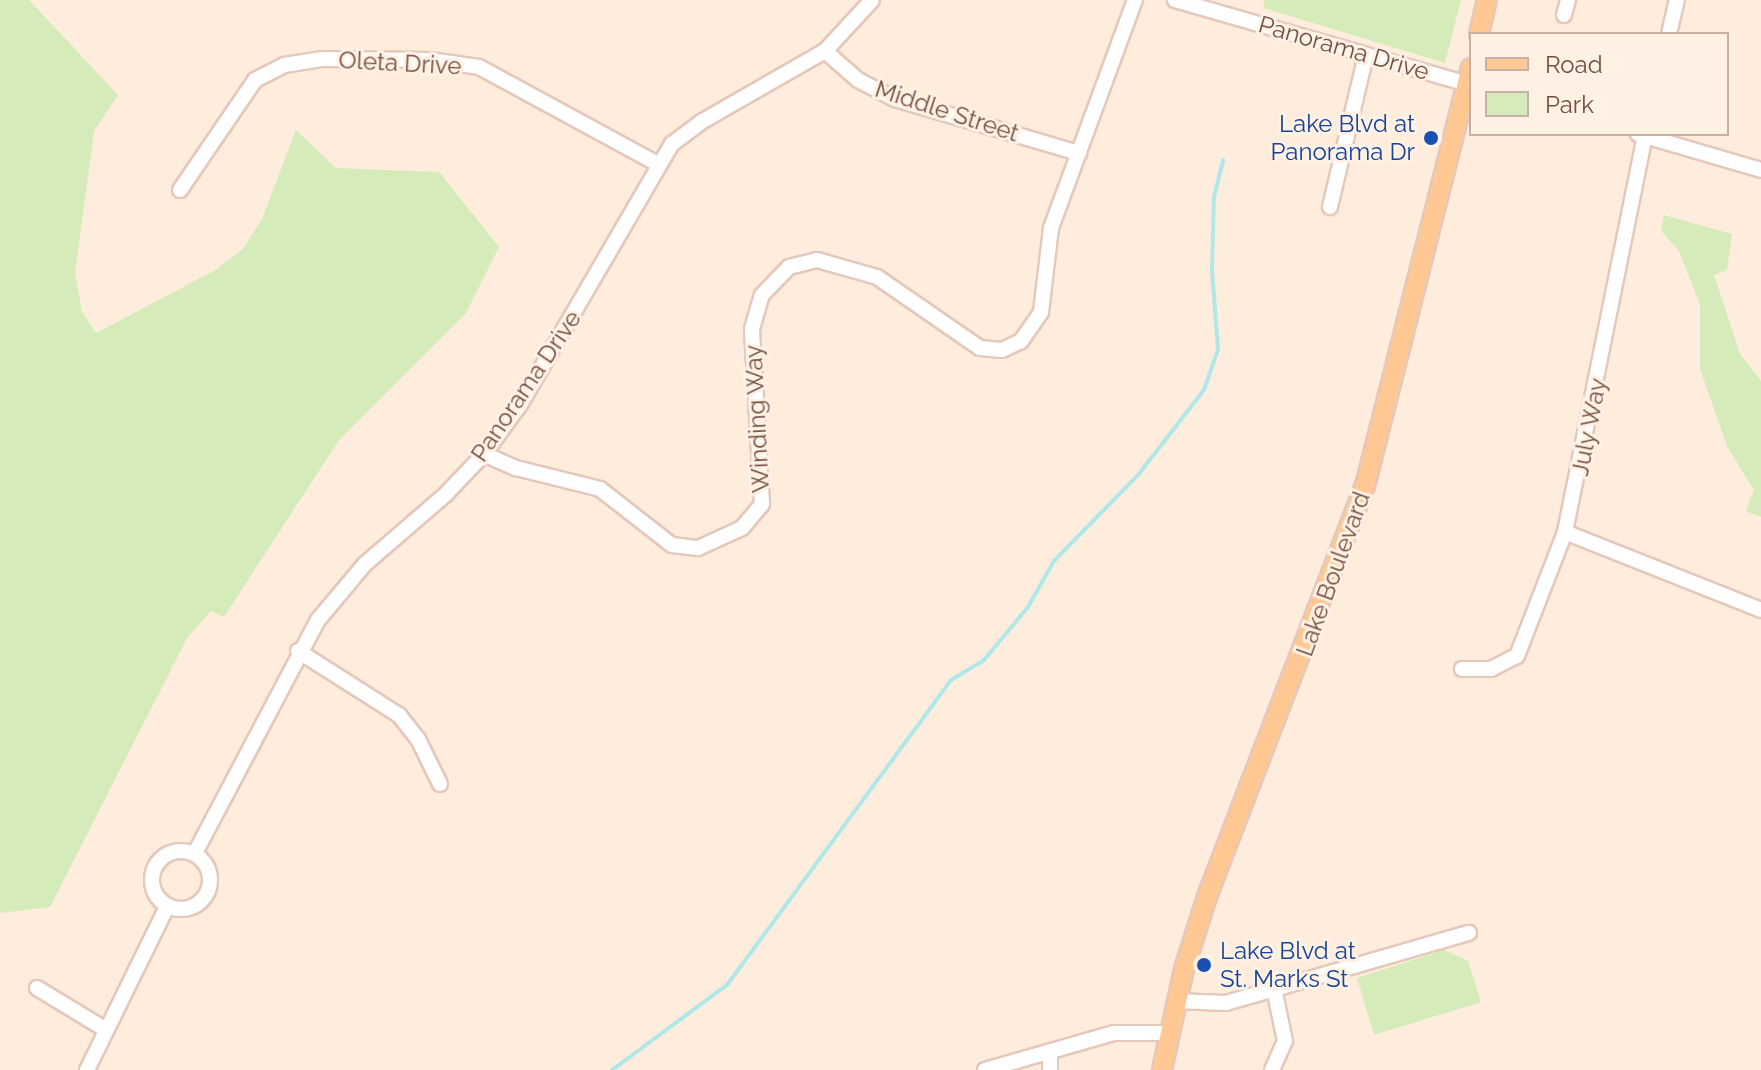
<!DOCTYPE html>
<html>
<head>
<meta charset="utf-8">
<style>
  body { margin:0 }
  #map { position:relative; width:1761px; height:1070px; overflow:hidden; background:#feecdc; font-family:Raleway,sans-serif }
  div>[style] { position:absolute }
  .green>* { inset:0; background:#d5ebba }
  .stream>* { height:4px; margin:-2px; padding:0 2px; transform-origin:2px; border-radius:2px; background:#b0e7e8 }
  .roads { filter:drop-shadow(2px 0 #e4c8bb) drop-shadow(-2px 0 #e4c8bb) drop-shadow(0 2px #e4c8bb) drop-shadow(0 -2px #e4c8bb) }
  .minor>* { height:14px; margin:-7px; padding:0 7px; transform-origin:7px; border-radius:7px; background:#fff }
  .minor>.ring { margin:-7px; padding:0; box-sizing:content-box; background:none; border:14px solid #fff; border-radius:50% }
  .major>* { height:18px; margin:-9px; padding:0 9px; transform-origin:9px; border-radius:9px; background:#ffc892 }
  .dots>* { width:22px; height:22px; translate:-50% -50%; box-sizing:border-box; border:4px solid #fff1e4; border-radius:50% }
  span { translate:-50% -50%; white-space:nowrap; text-align:center; line-height:1.15; -webkit-text-stroke:6px #fff1e4; paint-order:stroke }
  .street-label { font-size:24px; color:#744f44 }
  .transit-label { font-size:24px; color:#164399 }
  .right { translate:-100% -50%; text-align:right }
  .left { translate:0 -50%; text-align:left }
  .legend { position:absolute; left:1469px; top:32px; width:260px; height:104px; box-sizing:border-box; background:#fff1e4; border:2px solid #c7b0a4; margin:0; padding:10px 14px; list-style:none; font-size:24px; color:#744f44 }
  .legend li { display:flex; align-items:center; gap:16px; height:40px }
  .legend b { width:40px; border:2px solid #c7b0a4 }
</style>
</head>
<body>
<div id="map">
  <div class="green">
    <i style="clip-path:polygon(0 0,29px 0,118px 95px,94px 131px,75px 273px,82px 312px,96px 333px,214px 271px,242px 250px,262px 219px,296px 130px,336px 168px,439px 172px,499px 247px,466px 313px,339px 440px,224px 617px,211px 611px,187px 638px,50px 907px,0 913px)"></i>
    <i style="clip-path:polygon(1265px 0,1461px 0,1445px 63px,1263px 8px)"></i>
    <i style="clip-path:polygon(1664px 215px,1732px 234px,1727px 270px,1714px 275px,1740px 354px,1761px 381px,1761px 517px,1746px 511px,1754px 490px,1727px 446px,1700px 369px,1700px 305px,1679px 251px,1661px 231px)"></i>
    <i style="clip-path:polygon(1444px 950px,1468px 961px,1481px 1002px,1374px 1035px,1357px 978px)"></i>
  </div>
  <div class="stream">
    <i style="left:612px;top:1070px;width:143px;rotate:-36.5deg"></i>
    <i style="left:727px;top:985px;width:378px;rotate:-53.7deg"></i>
    <i style="left:951px;top:680px;width:39px;rotate:-31deg"></i>
    <i style="left:984px;top:660px;width:69px;rotate:-50.3deg"></i>
    <i style="left:1028px;top:607px;width:53px;rotate:-60.5deg"></i>
    <i style="left:1054px;top:561px;width:120px;rotate:-45.7deg"></i>
    <i style="left:1138px;top:475px;width:108px;rotate:-52.2deg"></i>
    <i style="left:1204px;top:390px;width:43px;rotate:-71.1deg"></i>
    <i style="left:1218px;top:349px;width:78px;rotate:-94.4deg"></i>
    <i style="left:1212px;top:271px;width:74px;rotate:-88.5deg"></i>
    <i style="left:1214px;top:197px;width:38px;rotate:-76deg"></i>
  </div>
  <div class="roads">
    <div class="minor">
      <i style="left:1175px;top:0;width:308px;rotate:16deg"></i>
      <i style="left:1564px;top:15px;width:16px;rotate:-75deg"></i>
      <i style="left:1669px;top:34px;width:35px;rotate:-77deg"></i>
      <i style="left:825px;top:51px;width:44px;rotate:41.3deg"></i>
      <i style="left:858px;top:80px;width:42px;rotate:27.2deg"></i>
      <i style="left:895px;top:99px;width:192px;rotate:16.4deg"></i>
      <i style="left:1638px;top:134px;width:128px;rotate:16.3deg"></i>
      <i style="left:180px;top:190px;width:133px;rotate:-55.7deg"></i>
      <i style="left:255px;top:80px;width:33px;rotate:-27deg"></i>
      <i style="left:284px;top:65px;width:38px;rotate:-9deg"></i>
      <i style="left:322px;top:59px;width:108px;rotate:0.5deg"></i>
      <i style="left:430px;top:60px;width:49px;rotate:8.1deg"></i>
      <i style="left:479px;top:67px;width:204px;rotate:28.5deg"></i>
      <i style="left:1330px;top:207px;width:156px;rotate:-76.7deg"></i>
      <i style="left:484px;top:454px;width:35px;rotate:24deg"></i>
      <i style="left:516px;top:468px;width:87px;rotate:14deg"></i>
      <i style="left:600px;top:489px;width:91px;rotate:37.9deg"></i>
      <i style="left:672px;top:545px;width:26px;rotate:7deg"></i>
      <i style="left:698px;top:548px;width:48px;rotate:-24.4deg"></i>
      <i style="left:742px;top:528px;width:31px;rotate:-50deg"></i>
      <i style="left:762px;top:504px;width:175px;rotate:-93.3deg"></i>
      <i style="left:752px;top:329px;width:35px;rotate:-74deg"></i>
      <i style="left:762px;top:295px;width:39px;rotate:-46deg"></i>
      <i style="left:789px;top:267px;width:29px;rotate:-14deg"></i>
      <i style="left:817px;top:260px;width:62px;rotate:15.8deg"></i>
      <i style="left:877px;top:277px;width:125px;rotate:34.6deg"></i>
      <i style="left:980px;top:348px;width:22px;rotate:5deg"></i>
      <i style="left:1002px;top:350px;width:21px;rotate:-25deg"></i>
      <i style="left:1021px;top:341px;width:35px;rotate:-55deg"></i>
      <i style="left:1041px;top:312px;width:85px;rotate:-83.2deg"></i>
      <i style="left:1051px;top:228px;width:243px;rotate:-69.8deg"></i>
      <i style="left:1565px;top:532px;width:211px;rotate:21.7deg"></i>
      <i style="left:298px;top:651px;width:120px;rotate:32.4deg"></i>
      <i style="left:399px;top:715px;width:31px;rotate:52deg"></i>
      <i style="left:418px;top:739px;width:50px;rotate:63.9deg"></i>
      <i style="left:1462px;top:669px;width:29px"></i>
      <i style="left:1491px;top:669px;width:29px;rotate:-27deg"></i>
      <i style="left:1517px;top:656px;width:133px;rotate:-68.8deg"></i>
      <i style="left:1565px;top:532px;width:406px;rotate:-78.6deg"></i>
      <i class="ring" style="left:152px;top:851px;width:44px;height:44px"></i>
      <i style="left:195px;top:853px;width:263px;rotate:-62.2deg"></i>
      <i style="left:318px;top:620px;width:73px;rotate:-50deg"></i>
      <i style="left:365px;top:564px;width:106px;rotate:-40.8deg"></i>
      <i style="left:445px;top:495px;width:57px;rotate:-46.4deg"></i>
      <i style="left:484px;top:454px;width:63px;rotate:-54deg"></i>
      <i style="left:521px;top:403px;width:300px;rotate:-59.8deg"></i>
      <i style="left:672px;top:144px;width:36px;rotate:-37deg"></i>
      <i style="left:701px;top:122px;width:143px;rotate:-29.8deg"></i>
      <i style="left:825px;top:51px;width:69px;rotate:-47.3deg"></i>
      <i style="left:37px;top:988px;width:81px;rotate:31.3deg"></i>
      <i style="left:1176px;top:1001px;width:50px;rotate:2.3deg"></i>
      <i style="left:1226px;top:1003px;width:253px;rotate:-16.1deg"></i>
      <i style="left:1050px;top:1052px;width:18px;rotate:90deg"></i>
      <i style="left:87px;top:1070px;width:182px;rotate:-63.9deg"></i>
      <i style="left:985px;top:1070px;width:134px;rotate:-16deg"></i>
      <i style="left:1114px;top:1033px;width:55px"></i>
      <i style="left:1272px;top:1070px;width:32px;rotate:-66deg"></i>
      <i style="left:1285px;top:1041px;width:53px;rotate:-101.9deg"></i>
    </div>
    <div class="major">
      <i style="left:1479px;top:34px;width:35px;rotate:-77deg"></i>
      <i style="left:1162px;top:1070px;width:103px;rotate:-77.7deg"></i>
      <i style="left:1184px;top:969px;width:79px;rotate:-72.3deg"></i>
      <i style="left:1208px;top:894px;width:437px;rotate:-69deg"></i>
      <i style="left:1365px;top:486px;width:431px;rotate:-75.8deg"></i>
    </div>
  </div>
  <div class="dots">
    <i style="left:1431px;top:138px;background:#1a4fb4"></i>
    <i style="left:1204px;top:965px;background:#1a4fb4"></i>
  </div>
  <div class="street-label">
    <span style="left:1344px;top:48px;rotate:16deg">Panorama Drive</span>
    <span style="left:400px;top:63px;rotate:3deg">Oleta Drive</span>
    <span style="left:947px;top:111px;rotate:18deg">Middle Street</span>
    <span style="left:526px;top:386px;rotate:-56deg">Panorama Drive</span>
    <span style="left:757px;top:419px;rotate:-93deg">Winding Way</span>
    <span style="left:1589px;top:427px;rotate:-79deg">July Way</span>
    <span style="left:1333px;top:574px;rotate:-70deg">Lake Boulevard</span>
  </div>
  <div class="transit-label">
    <span class="right" style="left:1415px;top:138px">Lake Blvd at<br>Panorama Dr</span>
    <span class="left" style="left:1220px;top:965px">Lake Blvd at<br>St. Marks St</span>
  </div>
  <ul class="legend">
  <li><b style="height:10px;background:#ffc892"></b>Road</li>
  <li><b style="height:22px;background:#d5ebba"></b>Park</li>
  </ul>
</div>
</body>
</html>
